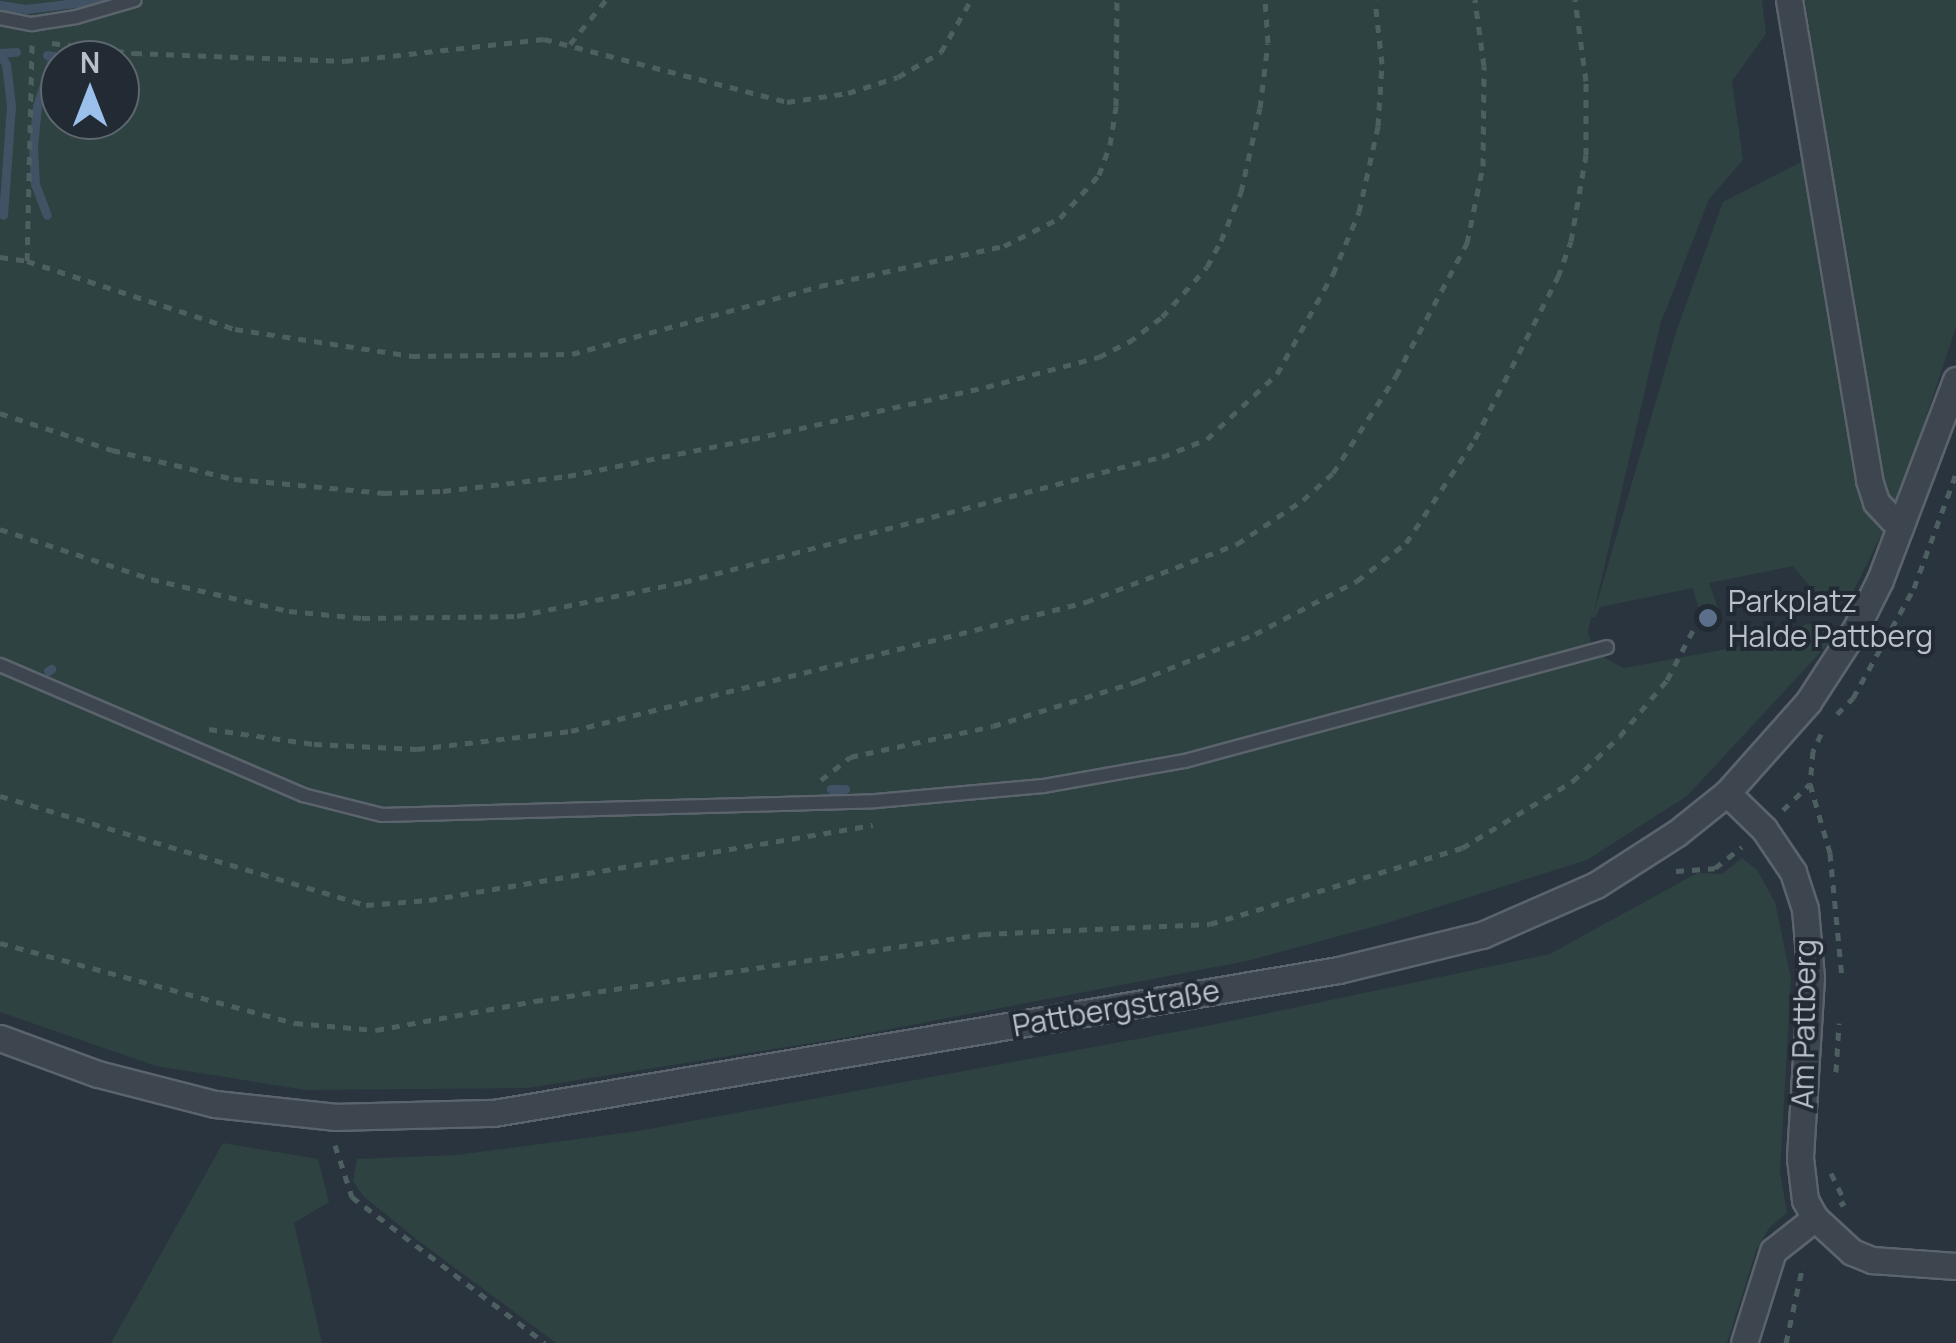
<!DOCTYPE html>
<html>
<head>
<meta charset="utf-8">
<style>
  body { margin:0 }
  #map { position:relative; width:1956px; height:1343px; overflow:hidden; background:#29343e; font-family:Manrope,sans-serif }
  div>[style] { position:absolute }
  .green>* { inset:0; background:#2e4241 }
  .stream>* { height:9px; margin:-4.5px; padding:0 4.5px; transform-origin:4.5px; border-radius:4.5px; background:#415265 }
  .path>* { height:5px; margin-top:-2.5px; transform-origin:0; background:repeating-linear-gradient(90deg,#4d5f60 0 8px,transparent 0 16px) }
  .roads { filter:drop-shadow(2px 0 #5b636c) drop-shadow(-2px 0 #5b636c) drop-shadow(0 2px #5b636c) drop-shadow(0 -2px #5b636c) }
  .lane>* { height:12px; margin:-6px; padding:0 6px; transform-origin:6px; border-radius:6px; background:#3d454e }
  .street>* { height:25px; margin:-12.5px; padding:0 12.5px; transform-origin:12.5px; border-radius:12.5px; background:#3d454e }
  .dots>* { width:28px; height:28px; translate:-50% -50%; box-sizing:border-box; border:5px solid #222a34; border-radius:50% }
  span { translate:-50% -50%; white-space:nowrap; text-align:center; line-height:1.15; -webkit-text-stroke:8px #222a34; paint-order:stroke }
  .poi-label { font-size:30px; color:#b9c0c9 }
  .left { translate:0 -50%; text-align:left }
  .street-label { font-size:30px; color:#b9c0c9 }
  .north { position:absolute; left:40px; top:40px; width:100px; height:100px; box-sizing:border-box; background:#222a34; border:2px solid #5e6670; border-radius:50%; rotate:0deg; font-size:28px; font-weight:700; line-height:40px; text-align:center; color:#b9c0c9 }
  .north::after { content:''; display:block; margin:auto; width:35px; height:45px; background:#9bc0ec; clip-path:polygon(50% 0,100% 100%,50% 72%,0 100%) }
</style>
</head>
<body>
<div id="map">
  <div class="green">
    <i style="clip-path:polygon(evenodd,0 0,1762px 0,1766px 34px,1732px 81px,1743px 160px,1709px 199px,1660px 325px,1593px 616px,1677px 329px,1723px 202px,1828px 148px,1805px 0,1956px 0,1956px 327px,1898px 501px,1850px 598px,1830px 600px,1812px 589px,1793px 566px,1709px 583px,1719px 611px,1700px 613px,1693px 588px,1600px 607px,1595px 618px,1591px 617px,1588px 632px,1594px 652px,1624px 668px,1743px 646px,1807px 624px,1826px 626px,1831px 641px,1687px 796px,1587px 860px,1387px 923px,1247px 961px,843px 1038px,528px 1088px,306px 1090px,156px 1066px,0 1012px,0 0,60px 60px,120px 60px,120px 120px,60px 120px,60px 60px)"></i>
    <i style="clip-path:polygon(1742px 858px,1757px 870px,1775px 902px,1791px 979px,1780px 1172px,1787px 1213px,1769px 1228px,1756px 1251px,1727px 1343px,556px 1343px,420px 1242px,363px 1196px,353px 1181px,357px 1159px,456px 1155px,638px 1131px,1202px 1027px,1550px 954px,1697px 873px,1722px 874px)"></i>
    <i style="clip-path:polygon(223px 1143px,318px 1159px,329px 1202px,294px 1223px,322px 1343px,111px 1343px)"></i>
  </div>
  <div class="stream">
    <i style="left:0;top:5px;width:26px;rotate:9deg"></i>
    <i style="left:26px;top:9px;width:74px;rotate:-7deg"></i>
    <i style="left:0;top:53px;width:16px;rotate:-4deg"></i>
    <i style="left:0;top:55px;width:11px;rotate:56deg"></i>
    <i style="left:6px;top:64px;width:42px;rotate:83.2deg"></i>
    <i style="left:11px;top:106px;width:109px;rotate:94.2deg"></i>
    <i style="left:47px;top:55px;width:6px;rotate:9deg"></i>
    <i style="left:53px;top:56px;width:52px;rotate:107.7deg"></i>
    <i style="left:37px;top:106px;width:41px;rotate:95.6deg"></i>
    <i style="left:33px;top:147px;width:37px;rotate:87deg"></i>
    <i style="left:35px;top:184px;width:33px;rotate:69deg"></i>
    <i style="left:48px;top:671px;width:4px;rotate:-34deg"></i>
    <i style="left:831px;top:789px;width:14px"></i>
  </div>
  <div class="path">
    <i style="left:52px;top:43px;width:83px;rotate:7deg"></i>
    <i style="left:134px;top:53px;width:211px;rotate:2.2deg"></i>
    <i style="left:345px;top:61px;width:200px;rotate:-6.3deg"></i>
    <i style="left:544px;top:39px;width:251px;rotate:14.5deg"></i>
    <i style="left:787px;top:102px;width:62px;rotate:-8.4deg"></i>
    <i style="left:848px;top:93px;width:52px;rotate:-17.7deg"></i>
    <i style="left:898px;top:77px;width:50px;rotate:-30.2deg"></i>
    <i style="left:941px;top:52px;width:60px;rotate:-60deg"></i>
    <i style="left:570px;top:44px;width:57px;rotate:-50.7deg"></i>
    <i style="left:32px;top:45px;width:216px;rotate:91.3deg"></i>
    <i style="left:27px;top:261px;width:219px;rotate:18.1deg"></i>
    <i style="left:235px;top:329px;width:179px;rotate:8.7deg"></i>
    <i style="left:412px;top:356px;width:160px;rotate:-0.7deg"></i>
    <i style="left:572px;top:354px;width:257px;rotate:-15.3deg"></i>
    <i style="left:820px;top:286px;width:188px;rotate:-12.3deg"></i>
    <i style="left:1004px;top:246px;width:63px;rotate:-26.6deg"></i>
    <i style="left:1060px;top:218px;width:58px;rotate:-47.8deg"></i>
    <i style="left:1099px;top:175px;width:32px;rotate:-70deg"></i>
    <i style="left:1110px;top:145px;width:39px;rotate:-81deg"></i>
    <i style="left:1116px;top:106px;width:106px;rotate:-89.5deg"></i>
    <i style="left:0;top:257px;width:27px;rotate:8deg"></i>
    <i style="left:0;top:413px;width:118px;rotate:18.3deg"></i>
    <i style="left:112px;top:450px;width:125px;rotate:13.4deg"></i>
    <i style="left:234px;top:479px;width:151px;rotate:5.3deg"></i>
    <i style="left:384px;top:493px;width:59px;rotate:-1.9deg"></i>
    <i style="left:443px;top:491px;width:126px;rotate:-6.8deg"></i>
    <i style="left:568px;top:476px;width:188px;rotate:-11.4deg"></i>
    <i style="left:752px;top:439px;width:240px;rotate:-12.5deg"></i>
    <i style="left:986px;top:387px;width:117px;rotate:-14.9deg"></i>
    <i style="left:1099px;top:357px;width:34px;rotate:-27deg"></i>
    <i style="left:1129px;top:342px;width:41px;rotate:-37.1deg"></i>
    <i style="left:1162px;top:317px;width:67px;rotate:-48deg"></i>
    <i style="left:1207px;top:267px;width:30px;rotate:-62deg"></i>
    <i style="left:1221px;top:241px;width:53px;rotate:-67.8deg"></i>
    <i style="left:1241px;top:192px;width:86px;rotate:-77.3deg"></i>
    <i style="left:1260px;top:108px;width:65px;rotate:-83deg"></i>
    <i style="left:1268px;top:43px;width:43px;rotate:-94deg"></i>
    <i style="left:0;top:529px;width:159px;rotate:18.3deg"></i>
    <i style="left:151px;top:579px;width:142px;rotate:13.1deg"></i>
    <i style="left:289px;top:611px;width:73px;rotate:5.5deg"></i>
    <i style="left:362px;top:618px;width:155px;rotate:-0.7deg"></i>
    <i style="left:517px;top:616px;width:170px;rotate:-11.5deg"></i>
    <i style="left:684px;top:582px;width:494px;rotate:-14.7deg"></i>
    <i style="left:1162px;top:457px;width:48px;rotate:-21.8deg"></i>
    <i style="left:1207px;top:439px;width:96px;rotate:-42.9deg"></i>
    <i style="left:1277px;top:374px;width:115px;rotate:-60.8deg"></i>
    <i style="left:1333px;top:274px;width:67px;rotate:-67.2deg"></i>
    <i style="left:1359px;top:212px;width:88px;rotate:-77.5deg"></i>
    <i style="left:1378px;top:126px;width:62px;rotate:-86.3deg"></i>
    <i style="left:1382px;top:64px;width:64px;rotate:-96.2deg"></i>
    <i style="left:1837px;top:714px;width:23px;rotate:-45deg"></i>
    <i style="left:1853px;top:698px;width:126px;rotate:-61deg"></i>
    <i style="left:1914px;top:588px;width:121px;rotate:-69.8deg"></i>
    <i style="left:209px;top:729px;width:106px;rotate:8.1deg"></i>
    <i style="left:314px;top:744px;width:103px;rotate:2.8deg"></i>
    <i style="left:417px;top:749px;width:155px;rotate:-6.7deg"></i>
    <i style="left:571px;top:731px;width:531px;rotate:-14.06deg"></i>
    <i style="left:1086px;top:602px;width:162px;rotate:-21deg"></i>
    <i style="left:1237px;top:544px;width:79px;rotate:-33.7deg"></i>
    <i style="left:1303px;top:500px;width:40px;rotate:-42deg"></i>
    <i style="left:1333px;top:473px;width:116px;rotate:-57deg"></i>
    <i style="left:1396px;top:376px;width:151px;rotate:-61.9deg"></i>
    <i style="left:1467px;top:243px;width:79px;rotate:-78.3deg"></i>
    <i style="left:1483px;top:166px;width:100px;rotate:-89.4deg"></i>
    <i style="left:1484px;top:66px;width:67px;rotate:-97.8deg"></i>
    <i style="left:1821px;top:734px;width:19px;rotate:115deg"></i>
    <i style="left:1813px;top:751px;width:33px;rotate:95deg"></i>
    <i style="left:1810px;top:784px;width:72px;rotate:73.8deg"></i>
    <i style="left:1830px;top:853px;width:125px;rotate:84.5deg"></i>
    <i style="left:821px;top:780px;width:37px;rotate:-38deg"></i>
    <i style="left:850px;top:757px;width:146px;rotate:-12.2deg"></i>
    <i style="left:993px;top:726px;width:152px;rotate:-17.2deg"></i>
    <i style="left:1138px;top:681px;width:126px;rotate:-21.9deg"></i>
    <i style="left:1255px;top:634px;width:115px;rotate:-27.5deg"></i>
    <i style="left:1357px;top:581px;width:62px;rotate:-37.8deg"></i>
    <i style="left:1406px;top:543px;width:125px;rotate:-56.4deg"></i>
    <i style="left:1475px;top:439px;width:182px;rotate:-62.9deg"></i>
    <i style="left:1558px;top:277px;width:38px;rotate:-70deg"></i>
    <i style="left:1571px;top:241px;width:87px;rotate:-80.1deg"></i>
    <i style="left:1586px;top:155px;width:74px;rotate:-90deg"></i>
    <i style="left:1586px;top:81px;width:82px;rotate:-97.7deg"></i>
    <i style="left:0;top:796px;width:382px;rotate:16.6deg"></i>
    <i style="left:366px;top:905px;width:63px;rotate:-4.5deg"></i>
    <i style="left:429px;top:900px;width:450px;rotate:-9.6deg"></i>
    <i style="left:1783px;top:810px;width:37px;rotate:-44deg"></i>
    <i style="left:1676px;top:871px;width:39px;rotate:-4deg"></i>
    <i style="left:1715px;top:868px;width:34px;rotate:-38deg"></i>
    <i style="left:0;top:943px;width:306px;rotate:15.2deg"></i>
    <i style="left:295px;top:1023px;width:81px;rotate:4.9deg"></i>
    <i style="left:376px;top:1030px;width:162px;rotate:-10.3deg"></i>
    <i style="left:535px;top:1001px;width:453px;rotate:-8.5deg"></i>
    <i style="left:983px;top:934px;width:227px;rotate:-2.5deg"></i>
    <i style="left:1210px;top:924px;width:263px;rotate:-16.8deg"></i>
    <i style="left:1462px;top:848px;width:130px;rotate:-31.1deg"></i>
    <i style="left:1573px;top:781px;width:65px;rotate:-43.8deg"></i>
    <i style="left:1620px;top:736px;width:73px;rotate:-50deg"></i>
    <i style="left:1667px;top:680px;width:56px;rotate:-62.5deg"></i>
    <i style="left:1836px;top:1072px;width:49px;rotate:-86.5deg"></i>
    <i style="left:335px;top:1145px;width:55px;rotate:71.9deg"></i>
    <i style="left:352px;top:1197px;width:242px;rotate:37.1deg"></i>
    <i style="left:1831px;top:1173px;width:32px;rotate:64deg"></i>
    <i style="left:1845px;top:1202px;width:6px;rotate:149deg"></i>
    <i style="left:1786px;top:1343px;width:80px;rotate:-77.7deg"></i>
  </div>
  <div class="roads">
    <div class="lane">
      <i style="left:0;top:18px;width:33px;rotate:11deg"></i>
      <i style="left:32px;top:24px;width:45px;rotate:-9deg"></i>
      <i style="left:76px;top:17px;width:61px;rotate:-16.1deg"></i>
      <i style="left:0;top:665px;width:330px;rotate:23.2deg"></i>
      <i style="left:303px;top:795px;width:81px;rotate:14.2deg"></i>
      <i style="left:382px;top:815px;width:494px;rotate:-1.6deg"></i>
      <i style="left:876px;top:801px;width:168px;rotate:-5.1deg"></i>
      <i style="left:1043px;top:786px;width:144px;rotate:-10deg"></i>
      <i style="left:1185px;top:761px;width:437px;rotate:-15.1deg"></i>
    </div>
    <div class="street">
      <i style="left:1789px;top:0;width:487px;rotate:80.5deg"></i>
      <i style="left:1869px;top:480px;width:23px;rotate:72deg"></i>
      <i style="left:1876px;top:502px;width:35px;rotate:47deg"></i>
      <i style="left:1727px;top:793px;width:52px;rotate:44.2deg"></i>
      <i style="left:1764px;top:829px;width:52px;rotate:56deg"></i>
      <i style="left:1793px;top:872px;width:39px;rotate:72deg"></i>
      <i style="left:1805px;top:909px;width:68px;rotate:85deg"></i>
      <i style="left:1811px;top:977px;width:181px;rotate:93.5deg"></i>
      <i style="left:1800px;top:1158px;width:42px;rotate:83.2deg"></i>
      <i style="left:1805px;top:1200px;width:21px;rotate:61deg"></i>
      <i style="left:1815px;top:1218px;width:53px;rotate:141.8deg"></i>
      <i style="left:1773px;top:1251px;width:96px;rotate:107.5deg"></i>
      <i style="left:0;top:1038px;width:104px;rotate:20.2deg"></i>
      <i style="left:98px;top:1074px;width:121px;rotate:14.4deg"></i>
      <i style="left:215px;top:1104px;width:122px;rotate:6.1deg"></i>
      <i style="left:336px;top:1117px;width:158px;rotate:-1.5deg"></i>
      <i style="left:494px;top:1113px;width:857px;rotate:-9.61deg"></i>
      <i style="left:1339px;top:970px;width:147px;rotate:-13.8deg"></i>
      <i style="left:1482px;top:935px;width:124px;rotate:-23.7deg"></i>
      <i style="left:1596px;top:885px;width:96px;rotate:-32.7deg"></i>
      <i style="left:1677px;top:833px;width:64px;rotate:-38.7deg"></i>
      <i style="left:1727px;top:793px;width:122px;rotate:-48.3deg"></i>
      <i style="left:1808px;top:702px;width:88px;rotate:-57deg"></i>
      <i style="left:1856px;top:628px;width:54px;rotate:-63.4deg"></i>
      <i style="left:1880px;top:580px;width:214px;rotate:-69.2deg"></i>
      <i style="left:1815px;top:1218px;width:50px;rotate:42.6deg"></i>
      <i style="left:1852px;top:1252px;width:22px;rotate:22deg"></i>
      <i style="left:1872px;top:1260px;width:84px;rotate:4.1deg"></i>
    </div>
  </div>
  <div class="dots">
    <i style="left:1708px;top:618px;background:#5c6f8a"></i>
  </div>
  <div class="poi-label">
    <span class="left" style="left:1728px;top:618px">Parkplatz<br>Halde Pattberg</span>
  </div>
  <div class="street-label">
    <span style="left:1116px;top:1008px;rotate:-10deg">Pattbergstraße</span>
    <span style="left:1804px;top:1024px;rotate:-89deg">Am Pattberg</span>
  </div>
  <div class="north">N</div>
</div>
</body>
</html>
